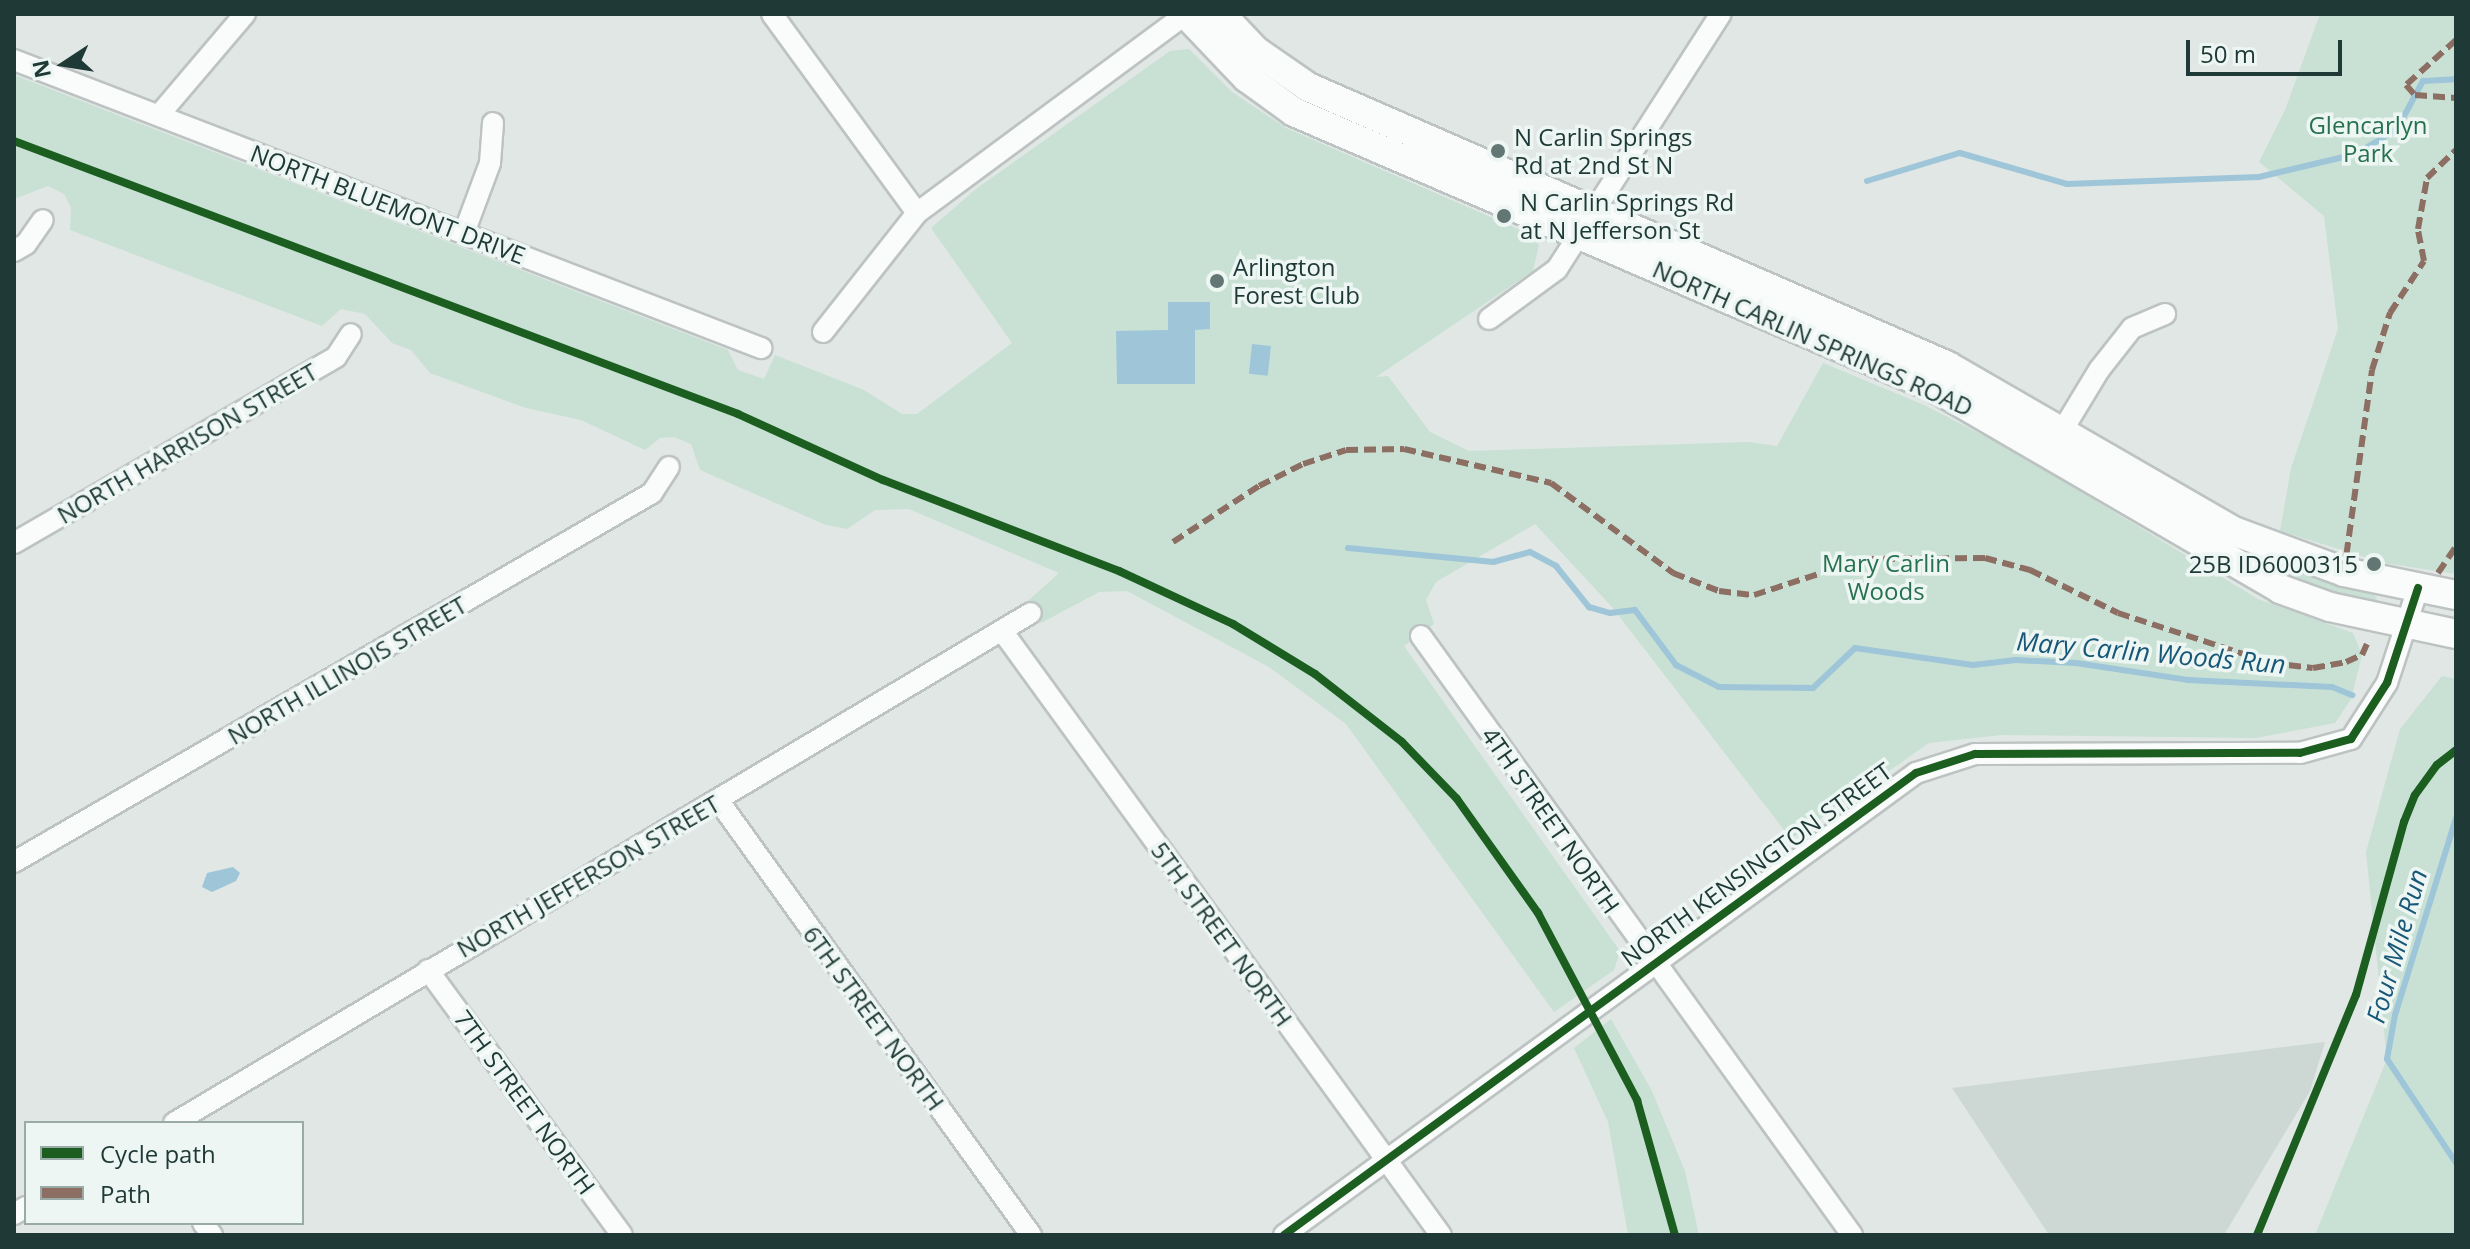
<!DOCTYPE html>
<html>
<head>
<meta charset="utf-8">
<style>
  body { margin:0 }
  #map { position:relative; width:2470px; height:1249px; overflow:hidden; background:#e0e7e5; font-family:"Open Sans",sans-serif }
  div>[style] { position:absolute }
  .built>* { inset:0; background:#cdd8d5 }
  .green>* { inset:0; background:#c8e1d4 }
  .water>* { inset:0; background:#9ec6d8; transform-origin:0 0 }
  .stream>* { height:6px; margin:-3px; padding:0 3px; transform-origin:3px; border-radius:3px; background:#9ec6d8 }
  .roads { filter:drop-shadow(2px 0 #bdc3c2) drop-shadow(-2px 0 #bdc3c2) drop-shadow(0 2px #bdc3c2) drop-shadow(0 -2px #bdc3c2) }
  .minor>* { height:20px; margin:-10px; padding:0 10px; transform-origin:10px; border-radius:10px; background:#fafbfb }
  .secondary>* { height:28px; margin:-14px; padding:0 14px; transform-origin:14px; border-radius:14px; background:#fafbfb }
  .quiet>* { height:6px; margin-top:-3px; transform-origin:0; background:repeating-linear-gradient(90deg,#8d6e63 0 12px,transparent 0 18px) }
  .cycleway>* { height:8px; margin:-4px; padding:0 4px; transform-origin:4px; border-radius:4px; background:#1b5e20 }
  .dots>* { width:22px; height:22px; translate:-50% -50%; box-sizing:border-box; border:4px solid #edf6f3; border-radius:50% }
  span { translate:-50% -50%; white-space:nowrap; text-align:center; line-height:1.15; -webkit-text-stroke:7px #edf6f3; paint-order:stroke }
  .park-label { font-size:24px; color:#277150 }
  .poi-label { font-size:24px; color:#1e3936 }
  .left { translate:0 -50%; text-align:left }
  .right { translate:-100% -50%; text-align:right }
  .street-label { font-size:24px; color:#1e3936 }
  .water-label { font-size:26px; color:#175777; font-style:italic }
  .frame { position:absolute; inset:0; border:16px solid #1e3936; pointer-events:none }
  .legend { position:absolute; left:24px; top:1121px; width:280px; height:104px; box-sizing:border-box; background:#edf6f3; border:2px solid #9aaaa7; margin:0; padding:10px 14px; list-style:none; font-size:24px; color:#1e3936 }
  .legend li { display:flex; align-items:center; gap:16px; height:40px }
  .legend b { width:40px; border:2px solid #9aaaa7 }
  .north { position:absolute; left:24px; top:24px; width:80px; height:80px; -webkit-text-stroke:6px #edf6f3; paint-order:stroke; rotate:258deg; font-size:22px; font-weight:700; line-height:32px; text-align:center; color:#1e3936 }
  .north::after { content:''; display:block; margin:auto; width:28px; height:36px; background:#1e3936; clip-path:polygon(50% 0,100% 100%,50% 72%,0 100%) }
  .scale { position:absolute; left:2186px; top:40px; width:156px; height:36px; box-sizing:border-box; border:4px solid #1e3936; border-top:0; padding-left:10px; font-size:24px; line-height:28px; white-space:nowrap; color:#1e3936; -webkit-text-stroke:6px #edf6f3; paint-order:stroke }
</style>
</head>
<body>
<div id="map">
  <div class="built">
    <i style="clip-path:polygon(2325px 1042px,2310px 1091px,2224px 1235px,2049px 1235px,1952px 1088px)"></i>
  </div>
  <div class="green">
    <i style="clip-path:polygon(2320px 14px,2456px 14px,2456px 574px,2384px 563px,2280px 531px,2291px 468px,2338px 329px,2324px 216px,2259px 162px,2285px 110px)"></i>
    <i style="clip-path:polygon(1189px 49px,1232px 92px,1286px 128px,1527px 233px,1539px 245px,1533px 271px,1376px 377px,1388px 376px,1430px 432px,1469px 451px,1748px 442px,1777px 446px,1823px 363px,1924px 405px,2010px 449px,2258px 599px,2353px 633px,2362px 655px,2351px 699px,2335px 723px,2256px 738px,2002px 735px,1929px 743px,1791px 839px,1612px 607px,1535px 524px,1436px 582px,1426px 600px,1434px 624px,1404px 646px,1620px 951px,1614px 970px,1554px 1012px,1346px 724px,1269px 667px,1127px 591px,1099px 592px,1041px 623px,1029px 600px,1059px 573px,909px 509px,875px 510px,847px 529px,826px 525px,700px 470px,691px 444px,674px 437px,660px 438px,645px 450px,581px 420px,526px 408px,430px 373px,411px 350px,392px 343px,365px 314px,341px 309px,322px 326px,70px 230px,71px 208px,64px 194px,48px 186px,14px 199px,14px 75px,728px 350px,738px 370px,764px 379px,775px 355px,864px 390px,902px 414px,917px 414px,1012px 343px,931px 228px,976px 189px,1170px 51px)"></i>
    <i style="clip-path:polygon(2174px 511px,2373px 591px,2377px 600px,2369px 606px,2317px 591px,2255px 564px)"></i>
    <i style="clip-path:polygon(2442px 676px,2456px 679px,2456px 1235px,2315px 1235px,2387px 1059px,2366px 852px,2400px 729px)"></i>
    <i style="clip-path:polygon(1611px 1019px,1652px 1091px,1685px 1171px,1699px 1235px,1628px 1235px,1608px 1122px,1574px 1048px)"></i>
  </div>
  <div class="water">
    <i style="clip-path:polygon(1168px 302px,1210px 302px,1210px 329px,1195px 330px,1195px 384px,1117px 384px,1116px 331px,1168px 330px)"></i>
    <i style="left:1252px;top:344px;width:19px;height:30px;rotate:6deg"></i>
    <i style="clip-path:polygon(233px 867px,240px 873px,236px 881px,212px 892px,202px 887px,207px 873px)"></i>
  </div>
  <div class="stream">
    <i style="left:1867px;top:181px;width:97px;rotate:-16.8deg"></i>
    <i style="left:1960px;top:153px;width:111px;rotate:16.2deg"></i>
    <i style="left:2067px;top:184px;width:192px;rotate:-2.1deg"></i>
    <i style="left:2259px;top:177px;width:100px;rotate:-13.3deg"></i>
    <i style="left:2356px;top:154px;width:48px;rotate:-31.4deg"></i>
    <i style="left:2397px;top:129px;width:55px;rotate:-61.6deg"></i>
    <i style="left:2423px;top:81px;width:33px;rotate:-3deg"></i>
    <i style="left:1348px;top:548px;width:146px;rotate:5.5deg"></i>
    <i style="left:1493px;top:562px;width:38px;rotate:-15deg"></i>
    <i style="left:1530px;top:552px;width:30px;rotate:28deg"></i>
    <i style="left:1556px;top:566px;width:53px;rotate:51.2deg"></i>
    <i style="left:1589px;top:607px;width:22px;rotate:16deg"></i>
    <i style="left:1610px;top:613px;width:25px;rotate:-7deg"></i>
    <i style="left:1635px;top:610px;width:69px;rotate:53.3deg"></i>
    <i style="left:1676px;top:665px;width:48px;rotate:27.1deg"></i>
    <i style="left:1719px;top:687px;width:94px;rotate:0.6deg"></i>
    <i style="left:1813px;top:688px;width:58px;rotate:-43.6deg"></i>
    <i style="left:1855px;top:648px;width:119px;rotate:8.2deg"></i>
    <i style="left:1973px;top:665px;width:43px;rotate:-6.6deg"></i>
    <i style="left:2016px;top:660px;width:60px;rotate:2.9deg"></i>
    <i style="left:2076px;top:663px;width:113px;rotate:8.6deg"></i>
    <i style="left:2188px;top:680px;width:144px;rotate:2.8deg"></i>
    <i style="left:2332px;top:687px;width:22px;rotate:22deg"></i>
    <i style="left:2456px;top:818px;width:206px;rotate:107.2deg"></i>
    <i style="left:2395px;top:1015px;width:45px;rotate:100.3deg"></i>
    <i style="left:2387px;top:1059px;width:125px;rotate:56.4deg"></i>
  </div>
  <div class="roads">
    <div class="minor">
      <i style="left:772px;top:14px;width:246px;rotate:53.9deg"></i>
      <i style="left:14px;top:60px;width:801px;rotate:21.08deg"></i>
      <i style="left:159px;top:115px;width:133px;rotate:-49.6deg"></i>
      <i style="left:464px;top:233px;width:75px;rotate:-69.6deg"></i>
      <i style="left:490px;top:163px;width:40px;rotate:-85.7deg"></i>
      <i style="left:14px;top:251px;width:14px;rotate:-30deg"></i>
      <i style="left:26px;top:244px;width:29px;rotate:-55deg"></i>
      <i style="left:1489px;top:319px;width:84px;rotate:-36.3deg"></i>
      <i style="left:1557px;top:269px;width:303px;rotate:-57.3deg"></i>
      <i style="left:823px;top:332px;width:152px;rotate:-51.7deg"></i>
      <i style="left:917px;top:213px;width:335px;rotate:-36.5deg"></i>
      <i style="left:2056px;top:441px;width:83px;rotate:-58.8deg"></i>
      <i style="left:2099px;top:370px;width:53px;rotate:-51.8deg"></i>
      <i style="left:2132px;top:328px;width:36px;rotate:-23deg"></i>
      <i style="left:14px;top:543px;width:372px;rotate:-30deg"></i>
      <i style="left:336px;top:357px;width:27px;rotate:-57deg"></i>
      <i style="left:1003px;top:632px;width:745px;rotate:54.01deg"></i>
      <i style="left:1421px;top:636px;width:738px;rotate:54.26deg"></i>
      <i style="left:718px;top:800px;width:536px;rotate:54.26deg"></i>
      <i style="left:14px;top:862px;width:737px;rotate:-30.04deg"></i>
      <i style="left:652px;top:493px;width:31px;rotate:-57deg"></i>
      <i style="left:428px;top:970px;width:328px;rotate:53.8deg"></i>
      <i style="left:174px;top:1123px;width:997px;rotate:-30.76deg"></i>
      <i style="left:14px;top:1214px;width:14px;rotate:-30deg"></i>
      <i style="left:203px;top:1223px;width:15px;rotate:53deg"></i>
      <i style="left:1284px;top:1235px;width:783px;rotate:-36.17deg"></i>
      <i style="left:1916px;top:773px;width:62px;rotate:-17.9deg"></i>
      <i style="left:1975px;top:754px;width:325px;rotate:-0.2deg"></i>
      <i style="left:2300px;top:753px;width:53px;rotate:-15.4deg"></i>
      <i style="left:2351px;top:739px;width:67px;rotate:-57.3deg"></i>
      <i style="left:2387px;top:683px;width:100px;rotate:-71.9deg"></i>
    </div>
    <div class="secondary">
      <i style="left:1186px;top:14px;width:88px;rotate:46.4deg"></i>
      <i style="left:1247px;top:78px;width:58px;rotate:35.9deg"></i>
      <i style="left:1294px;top:112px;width:700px;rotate:23.31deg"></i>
      <i style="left:1937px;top:389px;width:397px;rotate:30.2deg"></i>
      <i style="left:2280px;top:589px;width:53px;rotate:19.8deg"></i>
      <i style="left:2330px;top:607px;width:129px;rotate:12.1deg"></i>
      <i style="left:1221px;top:14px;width:51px;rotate:46.6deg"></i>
      <i style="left:1256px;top:51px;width:63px;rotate:34.7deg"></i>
      <i style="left:1308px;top:87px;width:698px;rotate:23.55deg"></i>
      <i style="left:1948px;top:366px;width:332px;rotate:30deg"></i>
      <i style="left:2236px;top:532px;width:115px;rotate:20.3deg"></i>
      <i style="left:2344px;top:572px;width:114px;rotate:11.6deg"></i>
    </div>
  </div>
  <div class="quiet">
    <i style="left:2456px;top:40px;width:67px;rotate:138deg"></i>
    <i style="left:2406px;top:85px;width:13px;rotate:48deg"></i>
    <i style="left:2415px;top:95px;width:41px;rotate:4.2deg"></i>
    <i style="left:1173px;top:542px;width:103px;rotate:-33.1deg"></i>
    <i style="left:1259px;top:486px;width:49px;rotate:-26.6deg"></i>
    <i style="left:1303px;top:464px;width:45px;rotate:-18deg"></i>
    <i style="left:1346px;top:450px;width:58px;rotate:-1deg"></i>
    <i style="left:1404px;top:449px;width:151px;rotate:13deg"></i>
    <i style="left:1551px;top:483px;width:152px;rotate:36.4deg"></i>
    <i style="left:1673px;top:573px;width:49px;rotate:21.4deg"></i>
    <i style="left:1719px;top:591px;width:35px;rotate:7deg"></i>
    <i style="left:1754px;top:595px;width:117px;rotate:-18deg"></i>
    <i style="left:1865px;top:559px;width:120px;rotate:-0.5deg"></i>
    <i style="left:1985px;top:558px;width:47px;rotate:14.9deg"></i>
    <i style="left:2030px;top:570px;width:98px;rotate:26deg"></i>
    <i style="left:2118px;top:613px;width:161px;rotate:18.1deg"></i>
    <i style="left:2271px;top:663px;width:42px;rotate:6.8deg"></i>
    <i style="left:2313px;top:668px;width:34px;rotate:-10deg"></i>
    <i style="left:2346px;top:662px;width:17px;rotate:-24deg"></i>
    <i style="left:2362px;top:655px;width:12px;rotate:-66deg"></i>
    <i style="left:2344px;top:572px;width:204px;rotate:-82.1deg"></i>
    <i style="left:2372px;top:370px;width:60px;rotate:-72.5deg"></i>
    <i style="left:2390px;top:313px;width:62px;rotate:-56.8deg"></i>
    <i style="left:2424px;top:261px;width:33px;rotate:-101deg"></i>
    <i style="left:2418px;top:229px;width:52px;rotate:-80deg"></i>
    <i style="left:2427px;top:178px;width:40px;rotate:-44deg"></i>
    <i style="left:2438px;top:573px;width:32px;rotate:-56deg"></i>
  </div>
  <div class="cycleway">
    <i style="left:14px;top:141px;width:774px;rotate:20.66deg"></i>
    <i style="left:738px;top:414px;width:159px;rotate:24.5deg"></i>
    <i style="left:883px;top:480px;width:253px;rotate:21.1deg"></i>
    <i style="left:1119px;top:571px;width:126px;rotate:24.9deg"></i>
    <i style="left:1233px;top:624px;width:96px;rotate:31.4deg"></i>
    <i style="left:1315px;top:674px;width:110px;rotate:38deg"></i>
    <i style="left:1402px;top:742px;width:79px;rotate:46deg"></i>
    <i style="left:1457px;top:799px;width:140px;rotate:54.6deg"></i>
    <i style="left:1538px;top:913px;width:212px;rotate:62.1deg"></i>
    <i style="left:1637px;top:1100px;width:140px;rotate:74.3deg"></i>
    <i style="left:1284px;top:1235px;width:783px;rotate:-36.17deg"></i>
    <i style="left:1916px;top:773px;width:62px;rotate:-17.9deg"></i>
    <i style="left:1975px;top:754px;width:325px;rotate:-0.2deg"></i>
    <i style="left:2300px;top:753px;width:53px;rotate:-15.4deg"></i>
    <i style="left:2351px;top:739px;width:67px;rotate:-57.3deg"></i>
    <i style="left:2387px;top:683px;width:100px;rotate:-71.9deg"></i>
    <i style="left:2257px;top:1235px;width:260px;rotate:-67.6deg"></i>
    <i style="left:2356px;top:995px;width:180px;rotate:-74.5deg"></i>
    <i style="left:2404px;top:822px;width:29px;rotate:-68deg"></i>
    <i style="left:2415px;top:795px;width:37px;rotate:-54deg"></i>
    <i style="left:2437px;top:765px;width:24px;rotate:-38deg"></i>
  </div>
  <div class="dots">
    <i style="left:1498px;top:151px;background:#627673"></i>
    <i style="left:1504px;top:216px;background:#627673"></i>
    <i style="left:1217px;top:281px;background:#627673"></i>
    <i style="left:2374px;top:564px;background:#627673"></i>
  </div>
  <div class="park-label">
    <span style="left:2368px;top:139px">Glencarlyn<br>Park</span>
    <span style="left:1886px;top:577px">Mary Carlin<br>Woods</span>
  </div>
  <div class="poi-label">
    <span class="left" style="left:1514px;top:151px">N Carlin Springs<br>Rd at 2nd St N</span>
    <span class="left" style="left:1520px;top:216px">N Carlin Springs Rd<br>at N Jefferson St</span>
    <span class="left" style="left:1233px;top:281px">Arlington<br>Forest Club</span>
    <span class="right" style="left:2358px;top:564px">25B ID6000315</span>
  </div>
  <div class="street-label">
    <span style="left:388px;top:204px;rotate:21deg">NORTH BLUEMONT DRIVE</span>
    <span style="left:1813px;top:338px;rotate:24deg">NORTH CARLIN SPRINGS ROAD</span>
    <span style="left:187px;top:443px;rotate:-30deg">NORTH HARRISON STREET</span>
    <span style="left:347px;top:670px;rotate:-30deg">NORTH ILLINOIS STREET</span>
    <span style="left:1551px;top:820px;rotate:55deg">4TH STREET NORTH</span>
    <span style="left:1756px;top:864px;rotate:-36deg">NORTH KENSINGTON STREET</span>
    <span style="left:588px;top:876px;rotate:-30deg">NORTH JEFFERSON STREET</span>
    <span style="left:1222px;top:934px;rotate:54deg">5TH STREET NORTH</span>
    <span style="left:874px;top:1018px;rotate:54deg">6TH STREET NORTH</span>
    <span style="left:525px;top:1102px;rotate:54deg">7TH STREET NORTH</span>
  </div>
  <div class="water-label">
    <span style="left:2151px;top:653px;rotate:5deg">Mary Carlin Woods Run</span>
    <span style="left:2397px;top:946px;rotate:-74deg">Four Mile Run</span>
  </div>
  <div class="frame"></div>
  <ul class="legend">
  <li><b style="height:10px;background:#1b5e20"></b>Cycle path</li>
  <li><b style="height:10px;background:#8d6e63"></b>Path</li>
  </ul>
  <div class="north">N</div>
  <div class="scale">50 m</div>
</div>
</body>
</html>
